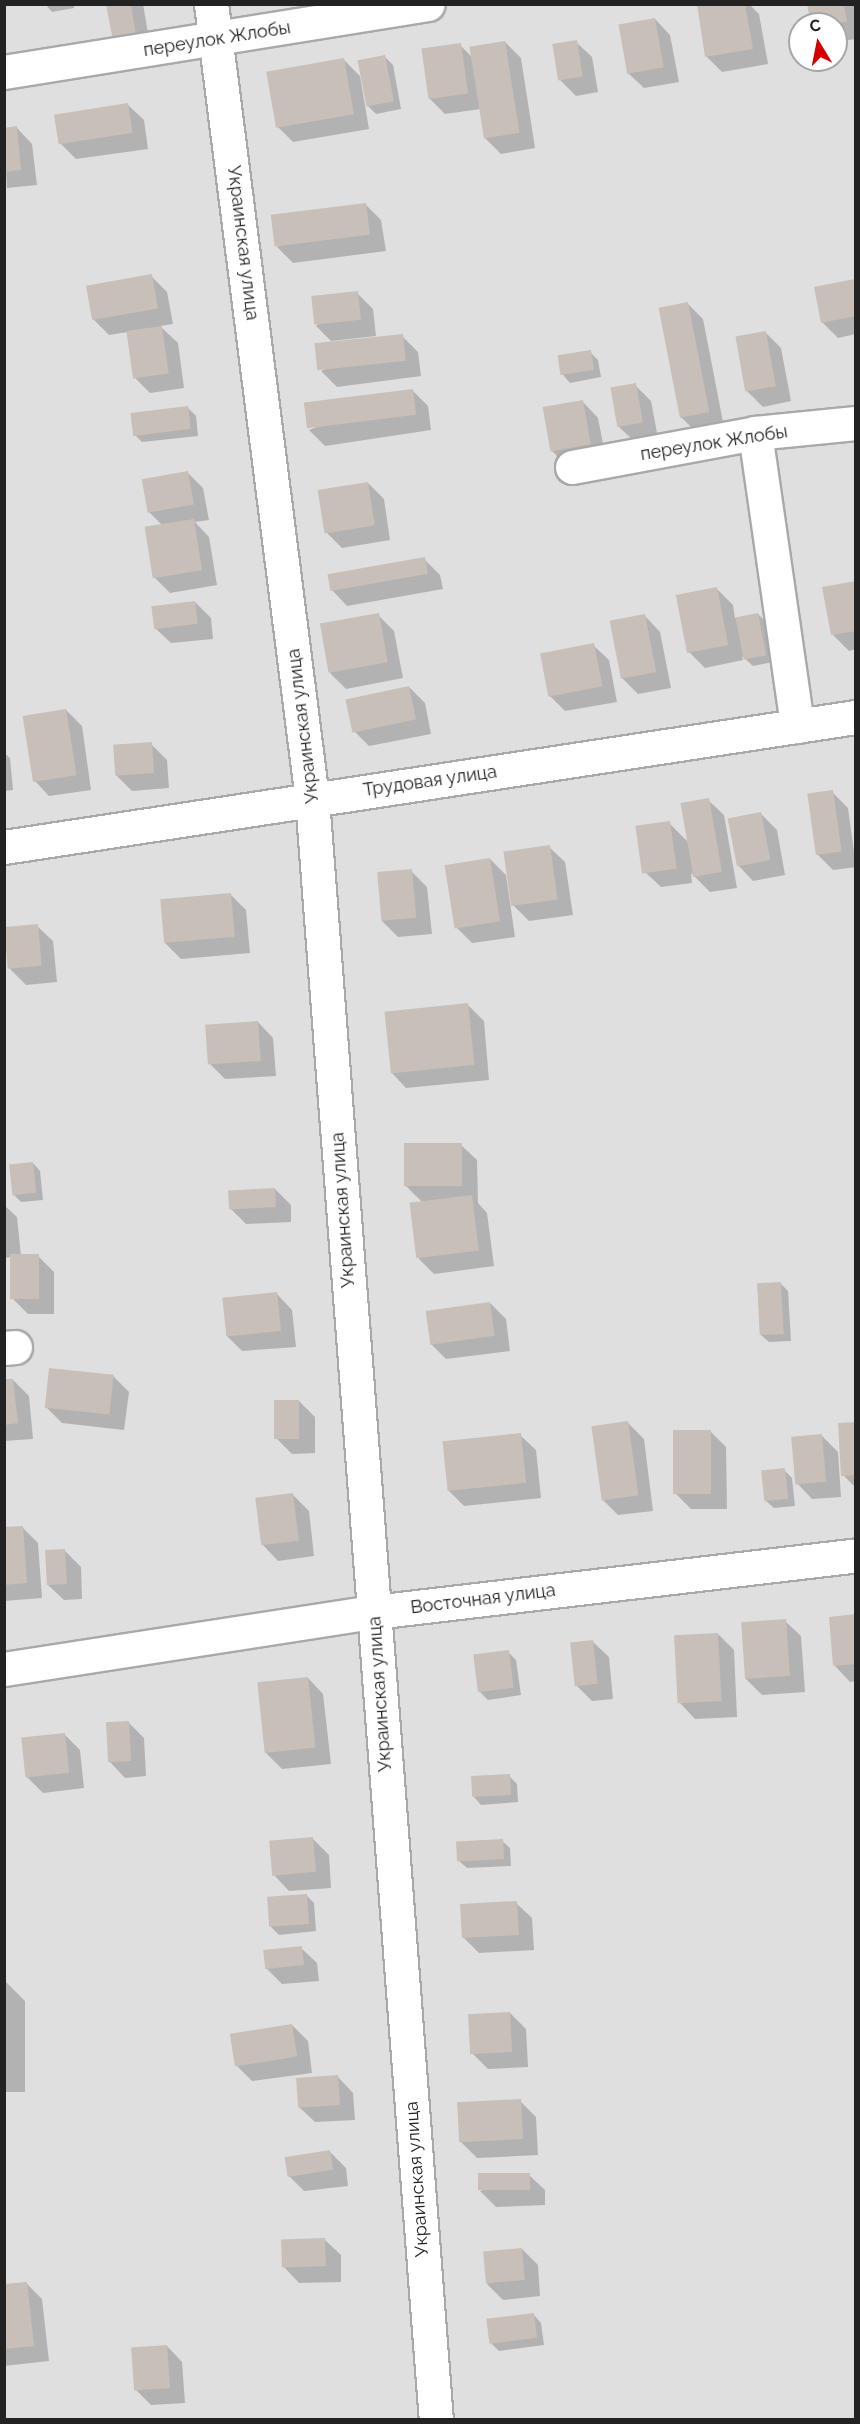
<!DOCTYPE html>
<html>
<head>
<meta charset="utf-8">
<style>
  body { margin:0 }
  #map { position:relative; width:860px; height:2424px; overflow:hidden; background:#f2efe9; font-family:Raleway,sans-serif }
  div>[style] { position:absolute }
  .residential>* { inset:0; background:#e0dfdf }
  .shadow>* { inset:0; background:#0003 }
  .building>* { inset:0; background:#c7bfb8; transform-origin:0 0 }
  .roads { filter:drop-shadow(2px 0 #a9a9a9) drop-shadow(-2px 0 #a9a9a9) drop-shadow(0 2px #a9a9a9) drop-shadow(0 -2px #a9a9a9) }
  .minor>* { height:33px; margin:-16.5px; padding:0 16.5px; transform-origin:16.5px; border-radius:16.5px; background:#fff }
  span { translate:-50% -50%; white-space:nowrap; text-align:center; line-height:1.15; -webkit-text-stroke:5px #fff; paint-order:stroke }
  .street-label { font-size:18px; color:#222 }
  .frame { position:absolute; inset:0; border:6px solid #222; pointer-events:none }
  .north { position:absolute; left:788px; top:12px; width:60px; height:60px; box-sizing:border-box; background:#fff; border:2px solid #a7a7a7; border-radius:50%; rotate:350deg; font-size:16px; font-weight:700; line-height:24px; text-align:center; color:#222 }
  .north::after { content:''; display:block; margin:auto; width:21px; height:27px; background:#d40000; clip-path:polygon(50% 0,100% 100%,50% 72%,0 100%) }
</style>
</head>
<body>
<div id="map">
  <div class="residential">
    <i style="clip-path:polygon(evenodd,5px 5px,855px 5px,855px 2419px,5px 2419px,5px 5px,800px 24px,836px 24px,836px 60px,800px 60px,800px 24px)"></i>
  </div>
  <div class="shadow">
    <i style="clip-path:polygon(45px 4px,74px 4px,74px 8px,52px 12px)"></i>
    <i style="clip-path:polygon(108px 4px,143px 4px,152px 57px)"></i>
    <i style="clip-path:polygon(706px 4px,749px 4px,759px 14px,768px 64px,722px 72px,706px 56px)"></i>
    <i style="clip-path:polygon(809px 4px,856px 4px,856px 39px,836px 42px,836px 24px,812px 24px)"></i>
    <i style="clip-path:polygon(655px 19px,670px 35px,679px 82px,644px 88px,628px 73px)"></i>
    <i style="clip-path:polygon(505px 42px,521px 58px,535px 148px,501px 154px,485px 138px,481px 109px,445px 114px,429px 98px,460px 45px,472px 57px)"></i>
    <i style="clip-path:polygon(576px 42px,592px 57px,598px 92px,576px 96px,560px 80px)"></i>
    <i style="clip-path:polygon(385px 57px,393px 65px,401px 109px,376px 114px,368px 106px)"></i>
    <i style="clip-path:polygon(344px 60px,360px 76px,369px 129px,293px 142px,278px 127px)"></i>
    <i style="clip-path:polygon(128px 105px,144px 120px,148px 149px,76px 159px,60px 143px)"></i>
    <i style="clip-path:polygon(17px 128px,32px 144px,37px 185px,7px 188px,4px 129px)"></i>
    <i style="clip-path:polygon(365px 204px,381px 220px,386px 251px,293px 263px,277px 247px)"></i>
    <i style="clip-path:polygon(151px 276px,167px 292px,173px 324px,160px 326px,178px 343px,184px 388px,150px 393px,134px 377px,128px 332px,109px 335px,93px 319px)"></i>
    <i style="clip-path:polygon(854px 281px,856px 334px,838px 338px,822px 322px)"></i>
    <i style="clip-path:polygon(357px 293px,373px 309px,376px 336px,331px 341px,316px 326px)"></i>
    <i style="clip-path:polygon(687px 303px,703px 319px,724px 427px,696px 432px,680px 416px)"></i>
    <i style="clip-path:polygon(765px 332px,781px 348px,791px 401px,763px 407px,747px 391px)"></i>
    <i style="clip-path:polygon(402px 336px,418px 352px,421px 376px,337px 387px,321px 371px)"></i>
    <i style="clip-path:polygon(590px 352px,598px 360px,601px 377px,570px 383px,563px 375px)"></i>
    <i style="clip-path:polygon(635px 385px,651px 401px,658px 438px,635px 442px,619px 427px)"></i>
    <i style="clip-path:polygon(412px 390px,428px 406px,431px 430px,325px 446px,309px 430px)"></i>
    <i style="clip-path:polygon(583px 402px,598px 418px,606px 459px,568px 467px,552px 451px)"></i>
    <i style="clip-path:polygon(188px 408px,196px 416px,198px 436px,142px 442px,134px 434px)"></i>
    <i style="clip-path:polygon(188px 473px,203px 488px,209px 520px,195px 522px,209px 537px,217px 585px,170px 593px,154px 577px,163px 526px,149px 512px)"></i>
    <i style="clip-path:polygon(368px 483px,384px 499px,390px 540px,342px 548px,326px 532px)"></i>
    <i style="clip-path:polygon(424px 559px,440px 575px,443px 589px,347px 606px,332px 590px)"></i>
    <i style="clip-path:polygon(856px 583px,856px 649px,849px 651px,833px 635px)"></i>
    <i style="clip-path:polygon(717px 589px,733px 605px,735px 618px,758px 614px,766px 622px,773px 662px,753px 666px,742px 656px,743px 660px,705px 668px,689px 652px)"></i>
    <i style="clip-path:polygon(195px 602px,211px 618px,213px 639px,171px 643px,155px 628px)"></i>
    <i style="clip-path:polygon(378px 615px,394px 631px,403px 678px,346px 689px,330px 673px)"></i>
    <i style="clip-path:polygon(645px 616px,660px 632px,671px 688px,638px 694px,622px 678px)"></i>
    <i style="clip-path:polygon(593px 645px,609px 660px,617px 702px,565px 711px,549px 695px)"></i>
    <i style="clip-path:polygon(409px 687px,425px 703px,431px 734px,369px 746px,353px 730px)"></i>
    <i style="clip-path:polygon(66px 710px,82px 726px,91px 790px,49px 796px,34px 780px)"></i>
    <i style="clip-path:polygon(151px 744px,167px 760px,169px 788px,132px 791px,116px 775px)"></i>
    <i style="clip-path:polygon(4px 753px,10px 758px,13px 790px,4px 791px)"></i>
    <i style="clip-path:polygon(832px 792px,848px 808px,856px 867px,833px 870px,817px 854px)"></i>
    <i style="clip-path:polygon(708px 800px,724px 815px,737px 888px,710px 892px,691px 873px,692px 883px,661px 887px,645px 872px,669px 823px,688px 842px)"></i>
    <i style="clip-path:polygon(761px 814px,777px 830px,785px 875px,753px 881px,738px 865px)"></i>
    <i style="clip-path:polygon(549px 847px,565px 862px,573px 915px,529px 921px,513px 905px)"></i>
    <i style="clip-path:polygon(490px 859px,506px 875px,515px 937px,472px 943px,456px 927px)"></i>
    <i style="clip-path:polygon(411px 871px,427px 887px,432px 934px,398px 937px,382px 921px)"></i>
    <i style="clip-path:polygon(230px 894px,246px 910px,250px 953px,181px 959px,165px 943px)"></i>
    <i style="clip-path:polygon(37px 926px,53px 941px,57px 982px,26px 985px,10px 969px)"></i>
    <i style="clip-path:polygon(468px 1005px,484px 1021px,489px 1080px,406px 1088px,391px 1072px)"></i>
    <i style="clip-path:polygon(258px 1022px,273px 1038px,276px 1076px,225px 1079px,209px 1063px)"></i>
    <i style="clip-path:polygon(461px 1145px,477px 1160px,478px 1203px,487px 1213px,494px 1266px,434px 1274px,419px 1259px,423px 1203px,406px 1186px)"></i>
    <i style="clip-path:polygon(33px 1163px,40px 1171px,43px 1200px,21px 1202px,13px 1194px)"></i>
    <i style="clip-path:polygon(275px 1189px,291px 1205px,291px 1222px,246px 1224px,230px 1208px)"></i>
    <i style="clip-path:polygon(4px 1205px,17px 1217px,21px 1256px,38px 1256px,54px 1272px,54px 1314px,28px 1314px,12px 1298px,12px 1257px,4px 1258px)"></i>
    <i style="clip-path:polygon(780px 1283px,788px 1291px,791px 1341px,769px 1342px,761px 1335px)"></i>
    <i style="clip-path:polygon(277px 1294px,292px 1310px,296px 1347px,242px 1351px,226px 1335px)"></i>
    <i style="clip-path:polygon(490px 1303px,506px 1319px,510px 1351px,446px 1359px,430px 1343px)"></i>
    <i style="clip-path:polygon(113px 1376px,129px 1392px,124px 1430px,62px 1423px,46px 1407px)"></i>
    <i style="clip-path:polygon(13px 1380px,29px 1396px,33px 1439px,4px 1441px,4px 1381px)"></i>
    <i style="clip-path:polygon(299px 1401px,315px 1417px,315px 1453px,292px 1454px,276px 1438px)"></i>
    <i style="clip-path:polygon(628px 1423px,644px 1439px,653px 1511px,618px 1515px,602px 1499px)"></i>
    <i style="clip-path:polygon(856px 1424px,856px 1488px,843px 1475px)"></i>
    <i style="clip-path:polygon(710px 1431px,726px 1447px,727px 1509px,691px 1509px,675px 1493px)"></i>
    <i style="clip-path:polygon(520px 1435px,536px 1450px,541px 1498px,464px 1506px,448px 1490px)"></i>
    <i style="clip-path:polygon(822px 1436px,838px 1452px,841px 1497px,812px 1499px,797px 1483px)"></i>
    <i style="clip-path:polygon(784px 1470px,792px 1478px,795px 1506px,774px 1508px,766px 1501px)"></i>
    <i style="clip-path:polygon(293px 1495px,309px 1511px,314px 1556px,278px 1561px,263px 1545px)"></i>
    <i style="clip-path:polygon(22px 1527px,38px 1543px,42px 1598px,4px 1601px,4px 1529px)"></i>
    <i style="clip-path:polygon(65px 1551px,81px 1567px,82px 1599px,64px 1600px,48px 1585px)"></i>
    <i style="clip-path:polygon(856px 1616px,856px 1681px,850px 1682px,835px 1666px)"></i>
    <i style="clip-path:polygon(785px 1621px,801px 1636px,805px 1692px,762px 1695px,746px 1679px)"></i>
    <i style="clip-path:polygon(718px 1634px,734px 1650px,737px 1717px,695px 1719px,680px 1703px)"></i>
    <i style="clip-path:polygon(593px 1642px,609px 1657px,613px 1699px,592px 1701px,576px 1685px)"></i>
    <i style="clip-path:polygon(508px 1652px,516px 1660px,521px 1695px,488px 1700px,480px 1692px)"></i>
    <i style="clip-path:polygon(308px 1678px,323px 1694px,331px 1764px,282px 1769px,266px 1753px)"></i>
    <i style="clip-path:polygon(128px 1722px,144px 1738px,146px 1776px,125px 1778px,110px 1762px)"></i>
    <i style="clip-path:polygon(64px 1734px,80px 1750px,84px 1788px,43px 1793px,27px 1777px)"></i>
    <i style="clip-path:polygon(509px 1776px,517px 1784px,518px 1802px,481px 1805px,474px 1797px)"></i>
    <i style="clip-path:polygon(313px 1839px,329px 1855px,331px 1888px,289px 1891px,274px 1875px)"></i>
    <i style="clip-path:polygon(502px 1841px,510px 1848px,511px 1866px,467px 1868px,459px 1861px)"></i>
    <i style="clip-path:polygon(306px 1895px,314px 1903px,316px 1931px,279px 1935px,271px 1927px)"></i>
    <i style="clip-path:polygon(516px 1903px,532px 1918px,534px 1950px,479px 1953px,463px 1937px)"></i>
    <i style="clip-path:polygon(301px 1948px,317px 1963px,319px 1981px,282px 1984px,266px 1968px)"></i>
    <i style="clip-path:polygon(4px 1980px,25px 2001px,25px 2092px,4px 2092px)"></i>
    <i style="clip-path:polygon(510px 2013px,526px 2029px,528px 2067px,488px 2069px,472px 2053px)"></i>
    <i style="clip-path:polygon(292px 2025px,308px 2041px,312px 2073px,252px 2081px,237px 2066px)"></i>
    <i style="clip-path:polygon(338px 2077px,353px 2093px,355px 2120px,315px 2122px,299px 2107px)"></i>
    <i style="clip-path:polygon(520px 2101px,536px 2117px,538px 2155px,477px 2158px,461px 2142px)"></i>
    <i style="clip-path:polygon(330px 2152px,346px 2168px,348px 2186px,304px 2191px,288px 2175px)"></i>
    <i style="clip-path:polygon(529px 2175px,545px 2190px,545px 2205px,496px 2207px,480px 2191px)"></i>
    <i style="clip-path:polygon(325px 2240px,341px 2255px,341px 2282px,299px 2283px,284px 2267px)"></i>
    <i style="clip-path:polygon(522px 2249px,538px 2265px,540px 2296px,503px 2300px,487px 2284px)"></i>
    <i style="clip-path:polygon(26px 2283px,42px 2299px,49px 2361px,4px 2366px,4px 2286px)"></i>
    <i style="clip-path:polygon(534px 2315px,541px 2323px,544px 2345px,499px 2351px,491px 2343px)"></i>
    <i style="clip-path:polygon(167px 2346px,182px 2362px,185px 2403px,151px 2405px,135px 2389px)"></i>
  </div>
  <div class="building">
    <i style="clip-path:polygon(106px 4px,131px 4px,137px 42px,114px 46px)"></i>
    <i style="clip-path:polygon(697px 4px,745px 4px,753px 49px,705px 57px)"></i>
    <i style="clip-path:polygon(807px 4px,844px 4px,847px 22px,811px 24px)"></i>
    <i style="left:655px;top:18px;width:50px;height:37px;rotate:80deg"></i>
    <i style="left:577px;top:40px;width:37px;height:25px;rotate:81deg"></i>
    <i style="left:505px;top:41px;width:93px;height:36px;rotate:81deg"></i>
    <i style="left:461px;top:43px;width:51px;height:40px;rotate:82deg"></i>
    <i style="left:385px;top:55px;width:47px;height:28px;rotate:79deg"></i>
    <i style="left:344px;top:58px;width:57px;height:79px;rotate:80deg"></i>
    <i style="left:128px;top:103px;width:30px;height:75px;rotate:81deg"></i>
    <i style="clip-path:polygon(17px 126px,21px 170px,4px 172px,4px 128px)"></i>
    <i style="left:366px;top:203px;width:32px;height:96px;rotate:83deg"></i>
    <i style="left:152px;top:274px;width:35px;height:67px;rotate:80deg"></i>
    <i style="clip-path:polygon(855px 279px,856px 316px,821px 323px,814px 287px)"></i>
    <i style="left:358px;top:291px;width:29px;height:47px;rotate:84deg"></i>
    <i style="left:688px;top:302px;width:112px;height:30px;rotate:79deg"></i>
    <i style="left:162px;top:326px;width:48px;height:36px;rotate:82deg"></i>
    <i style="left:766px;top:331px;width:56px;height:31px;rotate:80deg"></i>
    <i style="left:403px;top:334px;width:27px;height:89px;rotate:84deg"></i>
    <i style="left:591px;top:350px;width:20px;height:34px;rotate:81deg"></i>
    <i style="left:636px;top:383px;width:40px;height:26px;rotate:80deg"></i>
    <i style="left:413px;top:389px;width:26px;height:110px;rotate:83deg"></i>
    <i style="left:583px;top:400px;width:45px;height:41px;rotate:80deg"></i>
    <i style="left:188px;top:406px;width:23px;height:58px;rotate:83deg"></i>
    <i style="left:188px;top:471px;width:34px;height:47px;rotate:80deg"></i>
    <i style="left:368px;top:482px;width:44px;height:51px;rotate:81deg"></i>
    <i style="left:194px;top:519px;width:52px;height:50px;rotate:81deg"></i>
    <i style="left:425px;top:557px;width:17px;height:99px;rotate:80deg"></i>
    <i style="clip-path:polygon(856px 581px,856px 631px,831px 635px,822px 587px)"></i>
    <i style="left:717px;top:587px;width:59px;height:42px;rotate:79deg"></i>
    <i style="left:195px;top:601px;width:23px;height:44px;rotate:83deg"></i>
    <i style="left:379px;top:613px;width:50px;height:60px;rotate:80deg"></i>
    <i style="left:758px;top:613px;width:43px;height:23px;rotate:79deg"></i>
    <i style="left:645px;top:614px;width:59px;height:36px;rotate:79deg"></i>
    <i style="left:594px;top:643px;width:44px;height:55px;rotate:79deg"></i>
    <i style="left:409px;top:686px;width:34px;height:65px;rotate:78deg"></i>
    <i style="left:66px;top:709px;width:67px;height:44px;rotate:81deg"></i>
    <i style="left:152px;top:742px;width:31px;height:39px;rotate:86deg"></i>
    <i style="left:833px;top:790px;width:62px;height:26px;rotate:82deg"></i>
    <i style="left:709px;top:798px;width:75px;height:29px;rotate:80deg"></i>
    <i style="left:761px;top:812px;width:49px;height:34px;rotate:79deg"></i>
    <i style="left:670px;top:821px;width:48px;height:35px;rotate:82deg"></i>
    <i style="left:550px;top:845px;width:55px;height:47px;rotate:82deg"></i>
    <i style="left:490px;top:858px;width:64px;height:46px;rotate:81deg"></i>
    <i style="left:412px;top:869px;width:49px;height:35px;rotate:85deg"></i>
    <i style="left:231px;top:893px;width:44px;height:71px;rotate:85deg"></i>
    <i style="left:38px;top:924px;width:42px;height:34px;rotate:85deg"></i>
    <i style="left:468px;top:1003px;width:62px;height:84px;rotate:84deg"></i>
    <i style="left:258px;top:1021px;width:40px;height:53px;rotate:86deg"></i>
    <i style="left:462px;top:1143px;width:43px;height:58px;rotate:90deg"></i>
    <i style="left:33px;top:1162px;width:31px;height:24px;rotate:84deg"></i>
    <i style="left:275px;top:1188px;width:19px;height:47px;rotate:87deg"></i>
    <i style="left:472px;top:1195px;width:56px;height:63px;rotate:83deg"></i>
    <i style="left:39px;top:1254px;width:45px;height:29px;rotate:90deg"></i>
    <i style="left:781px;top:1282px;width:52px;height:24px;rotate:87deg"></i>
    <i style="left:277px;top:1292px;width:39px;height:55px;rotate:84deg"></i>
    <i style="left:490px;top:1302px;width:34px;height:65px;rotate:82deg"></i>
    <i style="left:49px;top:1368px;width:65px;height:40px;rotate:6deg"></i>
    <i style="clip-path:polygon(4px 1379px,13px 1379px,18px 1423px,4px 1425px)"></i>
    <i style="left:274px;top:1400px;width:25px;height:39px"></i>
    <i style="left:628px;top:1421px;width:75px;height:37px;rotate:82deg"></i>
    <i style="clip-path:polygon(856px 1422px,856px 1475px,841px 1476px,838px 1423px)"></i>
    <i style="left:673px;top:1430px;width:38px;height:64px"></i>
    <i style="left:521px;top:1433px;width:50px;height:79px;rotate:84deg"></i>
    <i style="left:822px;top:1434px;width:48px;height:31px;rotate:85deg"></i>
    <i style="left:785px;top:1468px;width:31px;height:24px;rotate:84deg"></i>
    <i style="left:293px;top:1493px;width:48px;height:38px;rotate:83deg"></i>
    <i style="clip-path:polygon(23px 1526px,27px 1583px,4px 1585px,4px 1527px)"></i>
    <i style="left:65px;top:1549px;width:35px;height:20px;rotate:87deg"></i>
    <i style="clip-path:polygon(856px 1614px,856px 1664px,833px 1666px,829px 1617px)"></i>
    <i style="left:786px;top:1619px;width:57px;height:45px;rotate:86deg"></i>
    <i style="left:718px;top:1633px;width:68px;height:44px;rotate:87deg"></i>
    <i style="left:593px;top:1640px;width:44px;height:23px;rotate:84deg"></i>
    <i style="left:509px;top:1650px;width:38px;height:36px;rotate:83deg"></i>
    <i style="left:308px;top:1677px;width:71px;height:51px;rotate:84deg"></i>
    <i style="left:129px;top:1721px;width:40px;height:23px;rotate:87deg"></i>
    <i style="left:65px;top:1733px;width:40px;height:44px;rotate:84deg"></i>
    <i style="left:510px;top:1774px;width:21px;height:39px;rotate:87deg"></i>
    <i style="left:313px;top:1837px;width:35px;height:44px;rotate:85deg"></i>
    <i style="left:503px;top:1839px;width:20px;height:47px;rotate:87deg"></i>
    <i style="left:307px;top:1894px;width:30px;height:40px;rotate:86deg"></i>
    <i style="left:517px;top:1901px;width:34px;height:57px;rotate:87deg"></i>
    <i style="left:302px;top:1946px;width:19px;height:39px;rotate:84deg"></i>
    <i style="left:510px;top:2012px;width:40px;height:42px;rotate:87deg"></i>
    <i style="left:292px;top:2024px;width:33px;height:63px;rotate:81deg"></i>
    <i style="left:338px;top:2075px;width:30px;height:42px;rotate:86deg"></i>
    <i style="left:521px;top:2099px;width:40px;height:64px;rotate:87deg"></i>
    <i style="left:330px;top:2150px;width:20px;height:46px;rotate:81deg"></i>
    <i style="left:530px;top:2173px;width:17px;height:52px;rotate:90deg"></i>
    <i style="left:325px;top:2238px;width:28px;height:44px;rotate:88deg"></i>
    <i style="left:522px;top:2248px;width:32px;height:39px;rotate:85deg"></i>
    <i style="clip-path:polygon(27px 2282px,34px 2346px,4px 2349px,4px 2284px)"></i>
    <i style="left:534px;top:2313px;width:25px;height:48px;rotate:83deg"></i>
    <i style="left:167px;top:2345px;width:43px;height:36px;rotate:86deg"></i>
  </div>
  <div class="roads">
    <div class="minor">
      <i style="left:211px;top:4px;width:801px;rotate:82.76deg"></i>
      <i style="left:312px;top:799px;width:1626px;rotate:85.63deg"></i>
      <i style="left:4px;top:72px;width:429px;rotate:-9.1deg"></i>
      <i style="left:755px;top:433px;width:296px;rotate:81.8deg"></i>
      <i style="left:572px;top:467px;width:186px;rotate:-10.5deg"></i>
      <i style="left:755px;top:433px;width:101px;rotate:-5.7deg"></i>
      <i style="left:4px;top:847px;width:862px;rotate:-8.68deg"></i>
      <i style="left:4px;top:1348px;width:11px;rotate:-5deg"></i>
      <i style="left:4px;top:1669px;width:374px;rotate:-8.8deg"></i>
      <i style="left:374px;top:1612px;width:485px;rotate:-6.7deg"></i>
    </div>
  </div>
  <div class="street-label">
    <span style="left:217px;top:39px;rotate:-9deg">переулок Жлобы</span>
    <span style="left:243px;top:243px;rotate:83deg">Украинская улица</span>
    <span style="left:714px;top:443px;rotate:-9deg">переулок Жлобы</span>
    <span style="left:303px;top:726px;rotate:-97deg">Украинская улица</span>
    <span style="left:430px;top:781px;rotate:-8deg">Трудовая улица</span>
    <span style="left:343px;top:1210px;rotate:-94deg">Украинская улица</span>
    <span style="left:483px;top:1599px;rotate:-7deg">Восточная улица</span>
    <span style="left:380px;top:1694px;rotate:-94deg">Украинская улица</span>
    <span style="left:417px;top:2179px;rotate:-94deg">Украинская улица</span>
  </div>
  <div class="frame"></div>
  <div class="north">С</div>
</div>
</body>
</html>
